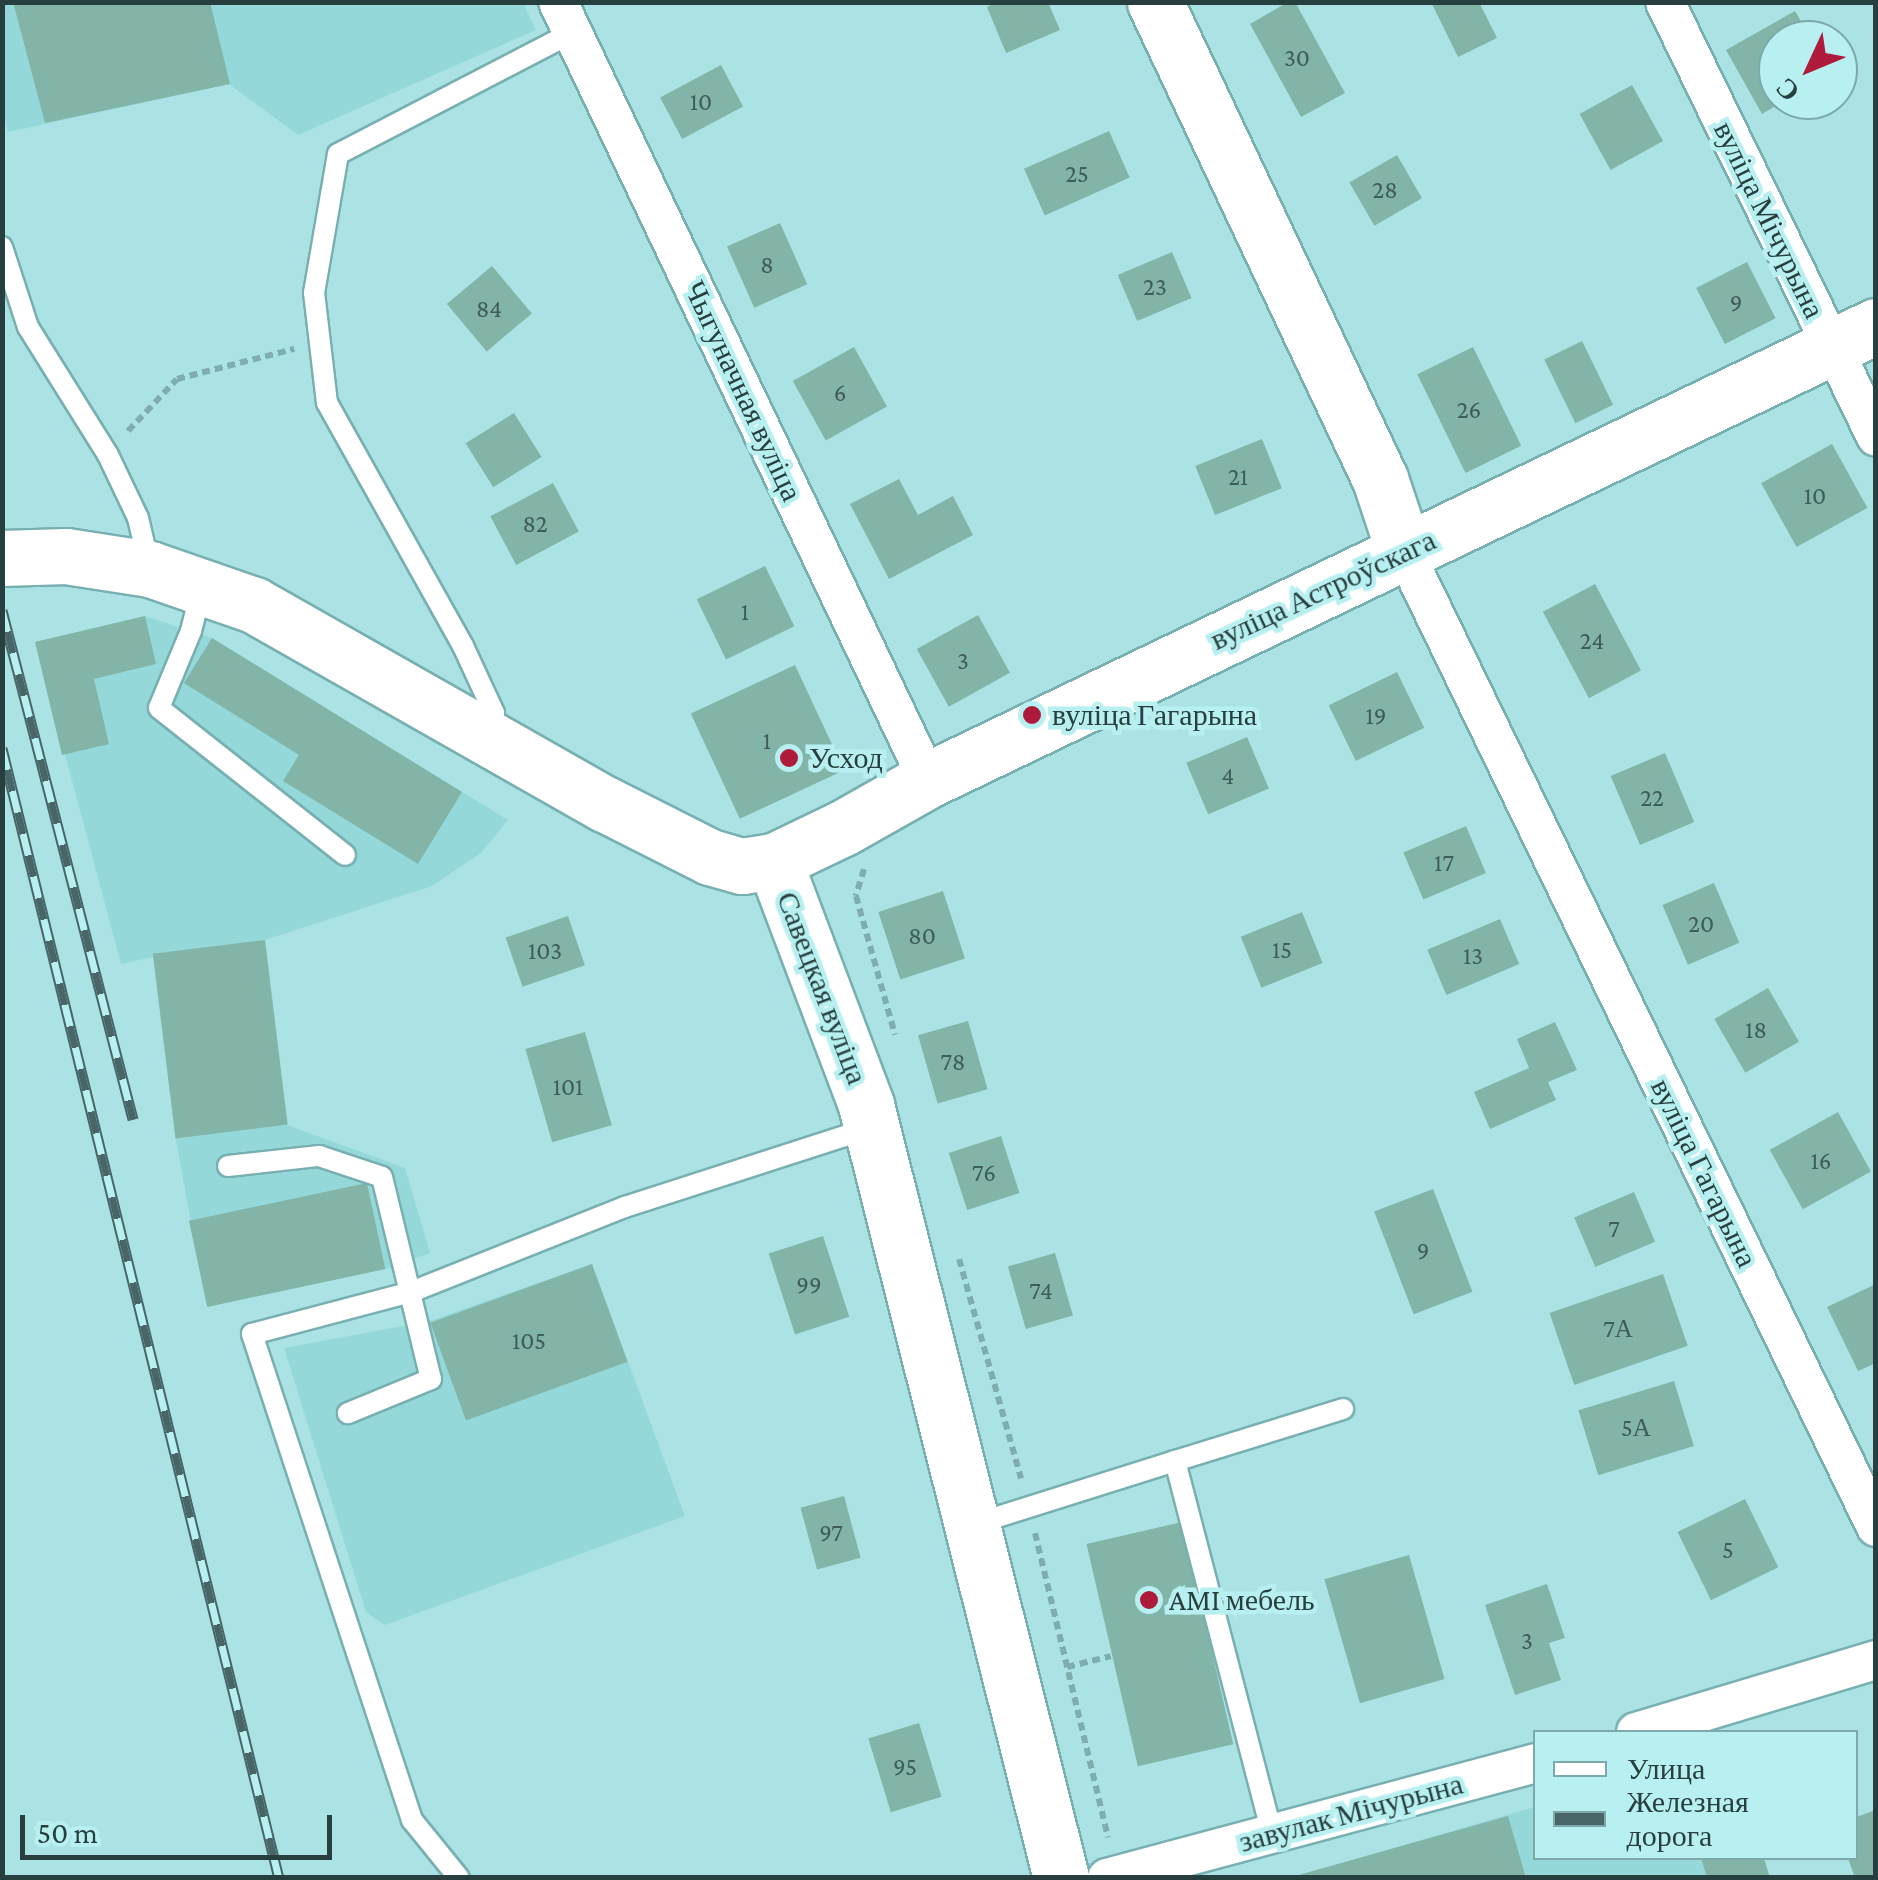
<!DOCTYPE html>
<html>
<head>
<meta charset="utf-8">
<style>
  body { margin:0 }
  #map { position:relative; width:1878px; height:1880px; overflow:hidden; background:#abe3e4; font-family:"Crimson Pro",serif }
  div>[style] { position:absolute }
  .built>* { inset:0; background:#95d8d9 }
  .building>* { inset:0; background:#82b5a8; transform-origin:0 0 }
  .path>* { height:6px; margin-top:-3px; transform-origin:0; background:repeating-linear-gradient(90deg,#7facad 0 8px,transparent 0 13px) }
  .roads { filter:drop-shadow(2px 0 #78afb0) drop-shadow(-2px 0 #78afb0) drop-shadow(0 2px #78afb0) drop-shadow(0 -2px #78afb0) }
  .lane>* { height:20px; margin:-10px; padding:0 10px; transform-origin:10px; border-radius:10px; background:#fff }
  .street>* { height:38px; margin:-19px; padding:0 19px; transform-origin:19px; border-radius:19px; background:#fff }
  .secondary>* { height:55px; margin:-27.5px; padding:0 27.5px; transform-origin:27.5px; border-radius:27.5px; background:#fff }
  .rail>* { height:11px; margin-top:-5.5px; transform-origin:0; background:repeating-linear-gradient(90deg,#b8f0f1 0 22px,#486667 0 44px); box-sizing:border-box; border-block:2px solid #486667 }
  .dots>* { width:28px; height:28px; translate:-50% -50%; box-sizing:border-box; border:5px solid #b8f0f1; border-radius:50% }
  span { translate:-50% -50%; white-space:nowrap; text-align:center; line-height:1.15; -webkit-text-stroke:9px #b8f0f1; paint-order:stroke }
  .number-label { font-size:25px; color:#3e5c59 }
  .number-label span { -webkit-text-stroke-width:0 }
  .street-label { font-size:30px; color:#283f3f }
  .poi-label { font-size:30px; color:#283f3f }
  .left { translate:0 -50%; text-align:left }
  .frame { position:absolute; inset:0; border:5px solid #283f3f; pointer-events:none }
  .legend { position:absolute; left:1533px; top:1730px; width:325px; height:130px; box-sizing:border-box; background:#b8f0f1; border:2px solid #7ea9aa; margin:0; padding:12px 18px; list-style:none; font-size:30px; color:#283f3f }
  .legend li { display:flex; align-items:center; gap:20px; height:50px }
  .legend b { width:50px; border:2px solid #7ea9aa }
  .north { position:absolute; left:1758px; top:20px; width:100px; height:100px; box-sizing:border-box; background:#b8f0f1; border:2px solid #7ea9aa; border-radius:50%; rotate:226deg; font-size:28px; font-weight:700; line-height:40px; text-align:center; color:#283f3f }
  .north::after { content:''; display:block; margin:auto; width:35px; height:45px; background:#af1b3a; clip-path:polygon(50% 0,100% 100%,50% 72%,0 100%) }
  .scale { position:absolute; left:20px; top:1815px; width:312px; height:45px; box-sizing:border-box; border:5px solid #283f3f; border-top:0; padding-left:12px; font-size:30px; line-height:35px; white-space:nowrap; color:#283f3f; -webkit-text-stroke:8px #b8f0f1; paint-order:stroke }
</style>
</head>
<body>
<div id="map">
  <div class="built">
    <i style="clip-path:polygon(2px 3px,523px 3px,536px 30px,298px 135px,229px 84px,8px 132px,2px 107px)"></i>
    <i style="clip-path:polygon(145px 616px,212px 638px,508px 820px,482px 852px,432px 886px,265px 940px,287px 1125px,405px 1168px,430px 1253px,385px 1269px,206px 1304px,176px 1140px,153px 957px,121px 964px,35px 642px)"></i>
    <i style="clip-path:polygon(592px 1264px,685px 1516px,385px 1625px,366px 1612px,284px 1348px,430px 1321px)"></i>
    <i style="clip-path:polygon(1535px 1807px,1536px 1858px,1701px 1858px,1707px 1877px,1291px 1878px)"></i>
  </div>
  <div class="building">
    <i style="clip-path:polygon(13px 2px,210px 2px,230px 84px,45px 123px)"></i>
    <i style="clip-path:polygon(997px 2px,1048px 2px,1060px 30px,1006px 53px,987px 7px)"></i>
    <i style="clip-path:polygon(1288px 2px,1295px 2px,1345px 93px,1301px 117px,1250px 24px)"></i>
    <i style="clip-path:polygon(1431px 2px,1479px 2px,1497px 38px,1458px 57px)"></i>
    <i style="clip-path:polygon(1795px 11px,1812px 40px,1778px 40px,1778px 100px,1786px 100px,1762px 114px,1726px 50px)"></i>
    <i style="left:721px;top:65px;width:47px;height:69px;rotate:62deg"></i>
    <i style="left:1632px;top:85px;width:64px;height:60px;rotate:61deg"></i>
    <i style="left:1109px;top:131px;width:51px;height:93px;rotate:66deg"></i>
    <i style="left:1397px;top:155px;width:50px;height:55px;rotate:60deg"></i>
    <i style="left:780px;top:223px;width:67px;height:58px;rotate:66deg"></i>
    <i style="left:1172px;top:252px;width:50px;height:59px;rotate:67deg"></i>
    <i style="left:1747px;top:262px;width:63px;height:57px;rotate:63deg"></i>
    <i style="left:492px;top:266px;width:62px;height:59px;rotate:50deg"></i>
    <i style="left:1582px;top:341px;width:71px;height:42px;rotate:64deg"></i>
    <i style="left:854px;top:347px;width:68px;height:70px;rotate:61deg"></i>
    <i style="left:1473px;top:347px;width:110px;height:62px;rotate:64deg"></i>
    <i style="left:514px;top:413px;width:52px;height:57px;rotate:58deg"></i>
    <i style="left:1262px;top:439px;width:53px;height:72px;rotate:68deg"></i>
    <i style="left:1832px;top:444px;width:73px;height:81px;rotate:61deg"></i>
    <i style="clip-path:polygon(899px 479px,918px 515px,953px 496px,973px 535px,889px 579px,850px 504px)"></i>
    <i style="left:553px;top:483px;width:55px;height:71px;rotate:62deg"></i>
    <i style="left:765px;top:566px;width:67px;height:76px;rotate:64deg"></i>
    <i style="left:1595px;top:584px;width:98px;height:59px;rotate:62deg"></i>
    <i style="left:978px;top:615px;width:66px;height:70px;rotate:61deg"></i>
    <i style="clip-path:polygon(145px 616px,156px 664px,94px 679px,109px 744px,62px 755px,35px 642px)"></i>
    <i style="clip-path:polygon(212px 638px,462px 792px,418px 864px,283px 781px,299px 755px,184px 683px)"></i>
    <i style="left:795px;top:665px;width:116px;height:115px;rotate:65deg"></i>
    <i style="left:1397px;top:672px;width:62px;height:76px;rotate:64deg"></i>
    <i style="left:1247px;top:737px;width:56px;height:66px;rotate:67deg"></i>
    <i style="left:1665px;top:753px;width:75px;height:59px;rotate:67deg"></i>
    <i style="left:1466px;top:826px;width:51px;height:68px;rotate:67deg"></i>
    <i style="left:1714px;top:883px;width:65px;height:56px;rotate:67deg"></i>
    <i style="left:943px;top:891px;width:71px;height:68px;rotate:72deg"></i>
    <i style="left:1302px;top:912px;width:55px;height:66px;rotate:68deg"></i>
    <i style="left:568px;top:916px;width:52px;height:66px;rotate:71deg"></i>
    <i style="left:1500px;top:919px;width:49px;height:79px;rotate:67deg"></i>
    <i style="left:265px;top:940px;width:186px;height:113px;rotate:83deg"></i>
    <i style="left:1768px;top:988px;width:62px;height:62px;rotate:60deg"></i>
    <i style="left:968px;top:1021px;width:71px;height:52px;rotate:74deg"></i>
    <i style="clip-path:polygon(1555px 1022px,1577px 1070px,1548px 1082px,1556px 1100px,1490px 1129px,1474px 1092px,1529px 1068px,1517px 1039px)"></i>
    <i style="left:585px;top:1032px;width:97px;height:62px;rotate:74deg"></i>
    <i style="left:1838px;top:1112px;width:68px;height:78px;rotate:61deg"></i>
    <i style="left:1001px;top:1136px;width:60px;height:55px;rotate:72deg"></i>
    <i style="left:367px;top:1183px;width:88px;height:182px;rotate:78deg"></i>
    <i style="left:1433px;top:1189px;width:110px;height:63px;rotate:69deg"></i>
    <i style="left:1634px;top:1192px;width:54px;height:65px;rotate:67deg"></i>
    <i style="left:823px;top:1236px;width:85px;height:57px;rotate:72deg"></i>
    <i style="left:1055px;top:1253px;width:65px;height:49px;rotate:74deg"></i>
    <i style="left:592px;top:1264px;width:104px;height:172px;rotate:70deg"></i>
    <i style="left:1663px;top:1274px;width:76px;height:120px;rotate:71deg"></i>
    <i style="clip-path:polygon(1876px 1284px,1876px 1363px,1858px 1371px,1827px 1307px)"></i>
    <i style="left:1674px;top:1381px;width:68px;height:100px;rotate:73deg"></i>
    <i style="left:844px;top:1496px;width:64px;height:45px;rotate:75deg"></i>
    <i style="left:1745px;top:1499px;width:76px;height:75px;rotate:64deg"></i>
    <i style="left:1182px;top:1522px;width:228px;height:98px;rotate:77deg"></i>
    <i style="left:1409px;top:1555px;width:129px;height:88px;rotate:74deg"></i>
    <i style="clip-path:polygon(1547px 1584px,1565px 1638px,1549px 1643px,1561px 1680px,1515px 1695px,1485px 1605px)"></i>
    <i style="left:919px;top:1723px;width:77px;height:53px;rotate:73deg"></i>
    <i style="clip-path:polygon(1876px 1810px,1876px 1878px,1855px 1878px,1848px 1858px,1856px 1858px,1856px 1817px)"></i>
    <i style="clip-path:polygon(1508px 1816px,1526px 1878px,1295px 1878px,1295px 1876px)"></i>
    <i style="clip-path:polygon(1701px 1858px,1764px 1858px,1770px 1878px,1707px 1878px)"></i>
  </div>
  <div class="path">
    <i style="left:128px;top:431px;width:71px;rotate:-46.7deg"></i>
    <i style="left:177px;top:379px;width:121px;rotate:-14.4deg"></i>
    <i style="left:864px;top:869px;width:28px;rotate:107deg"></i>
    <i style="left:856px;top:896px;width:144px;rotate:74.3deg"></i>
    <i style="left:959px;top:1259px;width:228px;rotate:74.2deg"></i>
    <i style="left:1035px;top:1533px;width:313px;rotate:76.5deg"></i>
    <i style="left:1067px;top:1667px;width:45px;rotate:-14deg"></i>
  </div>
  <div class="roads">
    <div class="lane">
      <i style="left:2px;top:247px;width:84px;rotate:72deg"></i>
      <i style="left:28px;top:327px;width:151px;rotate:58deg"></i>
      <i style="left:108px;top:455px;width:70px;rotate:64.5deg"></i>
      <i style="left:138px;top:518px;width:48px;rotate:76.8deg"></i>
      <i style="left:201px;top:591px;width:41px;rotate:104deg"></i>
      <i style="left:191px;top:631px;width:83px;rotate:112.6deg"></i>
      <i style="left:159px;top:708px;width:237px;rotate:38.3deg"></i>
      <i style="left:493px;top:733px;width:20px;rotate:-87deg"></i>
      <i style="left:494px;top:713px;width:74px;rotate:-114.8deg"></i>
      <i style="left:463px;top:646px;width:278px;rotate:-119.2deg"></i>
      <i style="left:327px;top:403px;width:111px;rotate:-96.7deg"></i>
      <i style="left:314px;top:293px;width:141px;rotate:-80.2deg"></i>
      <i style="left:338px;top:154px;width:265px;rotate:-27.4deg"></i>
      <i style="left:228px;top:1166px;width:92px;rotate:-6.3deg"></i>
      <i style="left:319px;top:1156px;width:66px;rotate:18.4deg"></i>
      <i style="left:382px;top:1177px;width:208px;rotate:76.4deg"></i>
      <i style="left:431px;top:1379px;width:90px;rotate:157.7deg"></i>
      <i style="left:1175px;top:1461px;width:176px;rotate:-17.2deg"></i>
      <i style="left:972px;top:1525px;width:213px;rotate:-17.5deg"></i>
      <i style="left:1175px;top:1461px;width:385px;rotate:75.4deg"></i>
      <i style="left:459px;top:1878px;width:75px;rotate:-129deg"></i>
      <i style="left:412px;top:1820px;width:512px;rotate:-108.22deg"></i>
      <i style="left:252px;top:1334px;width:164px;rotate:-14.8deg"></i>
      <i style="left:411px;top:1292px;width:230px;rotate:-21.7deg"></i>
      <i style="left:625px;top:1207px;width:256px;rotate:-17.9deg"></i>
    </div>
    <div class="street">
      <i style="left:558px;top:2px;width:862px;rotate:64.57deg"></i>
      <i style="left:1665px;top:2px;width:483px;rotate:64.1deg"></i>
      <i style="left:1404px;top:551px;width:1084px;rotate:64.19deg"></i>
      <i style="left:1636px;top:1732px;width:251px;rotate:-16.7deg"></i>
      <i style="left:1107px;top:1878px;width:444px;rotate:-15deg"></i>
    </div>
    <div class="secondary">
      <i style="left:1155px;top:2px;width:527px;rotate:64.75deg"></i>
      <i style="left:1380px;top:479px;width:76px;rotate:71.6deg"></i>
      <i style="left:2px;top:558px;width:64px;rotate:-1.8deg"></i>
      <i style="left:66px;top:556px;width:85px;rotate:8.8deg"></i>
      <i style="left:150px;top:569px;width:110px;rotate:19.1deg"></i>
      <i style="left:254px;top:605px;width:403px;rotate:29.6deg"></i>
      <i style="left:605px;top:804px;width:118px;rotate:26.8deg"></i>
      <i style="left:710px;top:857px;width:33px;rotate:16deg"></i>
      <i style="left:742px;top:866px;width:32px;rotate:-9deg"></i>
      <i style="left:774px;top:861px;width:76px;rotate:-25.6deg"></i>
      <i style="left:843px;top:828px;width:98px;rotate:-29.5deg"></i>
      <i style="left:928px;top:780px;width:1051px;rotate:-25.59deg"></i>
      <i style="left:774px;top:861px;width:261px;rotate:69.3deg"></i>
      <i style="left:866px;top:1105px;width:797px;rotate:75.84deg"></i>
    </div>
  </div>
  <div class="rail">
    <i style="left:2px;top:610px;width:526px;rotate:75.57deg"></i>
    <i style="left:2px;top:748px;width:1163px;rotate:76.23deg"></i>
  </div>
  <div class="dots">
    <i style="left:1032px;top:715px;background:#af1b3a"></i>
    <i style="left:789px;top:758px;background:#af1b3a"></i>
    <i style="left:1149px;top:1600px;background:#af1b3a"></i>
  </div>
  <div class="number-label">
    <span style="left:1297px;top:58px">30</span>
    <span style="left:701px;top:102px">10</span>
    <span style="left:1077px;top:174px">25</span>
    <span style="left:1385px;top:190px">28</span>
    <span style="left:767px;top:265px">8</span>
    <span style="left:1155px;top:287px">23</span>
    <span style="left:1736px;top:303px">9</span>
    <span style="left:489px;top:309px">84</span>
    <span style="left:840px;top:393px">6</span>
    <span style="left:1469px;top:410px">26</span>
    <span style="left:1238px;top:477px">21</span>
    <span style="left:1815px;top:496px">10</span>
    <span style="left:535px;top:524px">82</span>
    <span style="left:745px;top:612px">1</span>
    <span style="left:1592px;top:641px">24</span>
    <span style="left:963px;top:661px">3</span>
    <span style="left:1376px;top:716px">19</span>
    <span style="left:767px;top:741px">1</span>
    <span style="left:1228px;top:776px">4</span>
    <span style="left:1652px;top:798px">22</span>
    <span style="left:1444px;top:863px">17</span>
    <span style="left:1701px;top:924px">20</span>
    <span style="left:922px;top:936px">80</span>
    <span style="left:1282px;top:950px">15</span>
    <span style="left:545px;top:951px">103</span>
    <span style="left:1473px;top:956px">13</span>
    <span style="left:1756px;top:1030px">18</span>
    <span style="left:953px;top:1062px">78</span>
    <span style="left:568px;top:1087px">101</span>
    <span style="left:1821px;top:1161px">16</span>
    <span style="left:984px;top:1173px">76</span>
    <span style="left:1614px;top:1229px">7</span>
    <span style="left:1423px;top:1251px">9</span>
    <span style="left:809px;top:1285px">99</span>
    <span style="left:1041px;top:1291px">74</span>
    <span style="left:1618px;top:1329px">7А</span>
    <span style="left:529px;top:1341px">105</span>
    <span style="left:1636px;top:1428px">5А</span>
    <span style="left:831px;top:1533px">97</span>
    <span style="left:1728px;top:1550px">5</span>
    <span style="left:1527px;top:1641px">3</span>
    <span style="left:905px;top:1767px">95</span>
  </div>
  <div class="street-label">
    <span style="left:1769px;top:220px;rotate:64deg">вуліца Мічурына</span>
    <span style="left:743px;top:391px;rotate:65deg">Чыгуначная вуліца</span>
    <span style="left:1323px;top:590px;rotate:-25deg">вуліца Астроўскага</span>
    <span style="left:822px;top:988px;rotate:69deg">Савецкая вуліца</span>
    <span style="left:1704px;top:1173px;rotate:64deg">вуліца Гагарына</span>
    <span style="left:1351px;top:1813px;rotate:-15deg">завулак Мічурына</span>
  </div>
  <div class="poi-label">
    <span class="left" style="left:1052px;top:715px">вуліца Гагарына</span>
    <span class="left" style="left:809px;top:758px">Усход</span>
    <span class="left" style="left:1169px;top:1600px">AMI мебель</span>
  </div>
  <div class="frame"></div>
  <ul class="legend">
  <li><b style="height:12px;background:#fff"></b>Улица</li>
  <li><b style="height:12px;background:#486667"></b>Железная дорога</li>
  </ul>
  <div class="north">С</div>
  <div class="scale">50 m</div>
</div>
</body>
</html>
